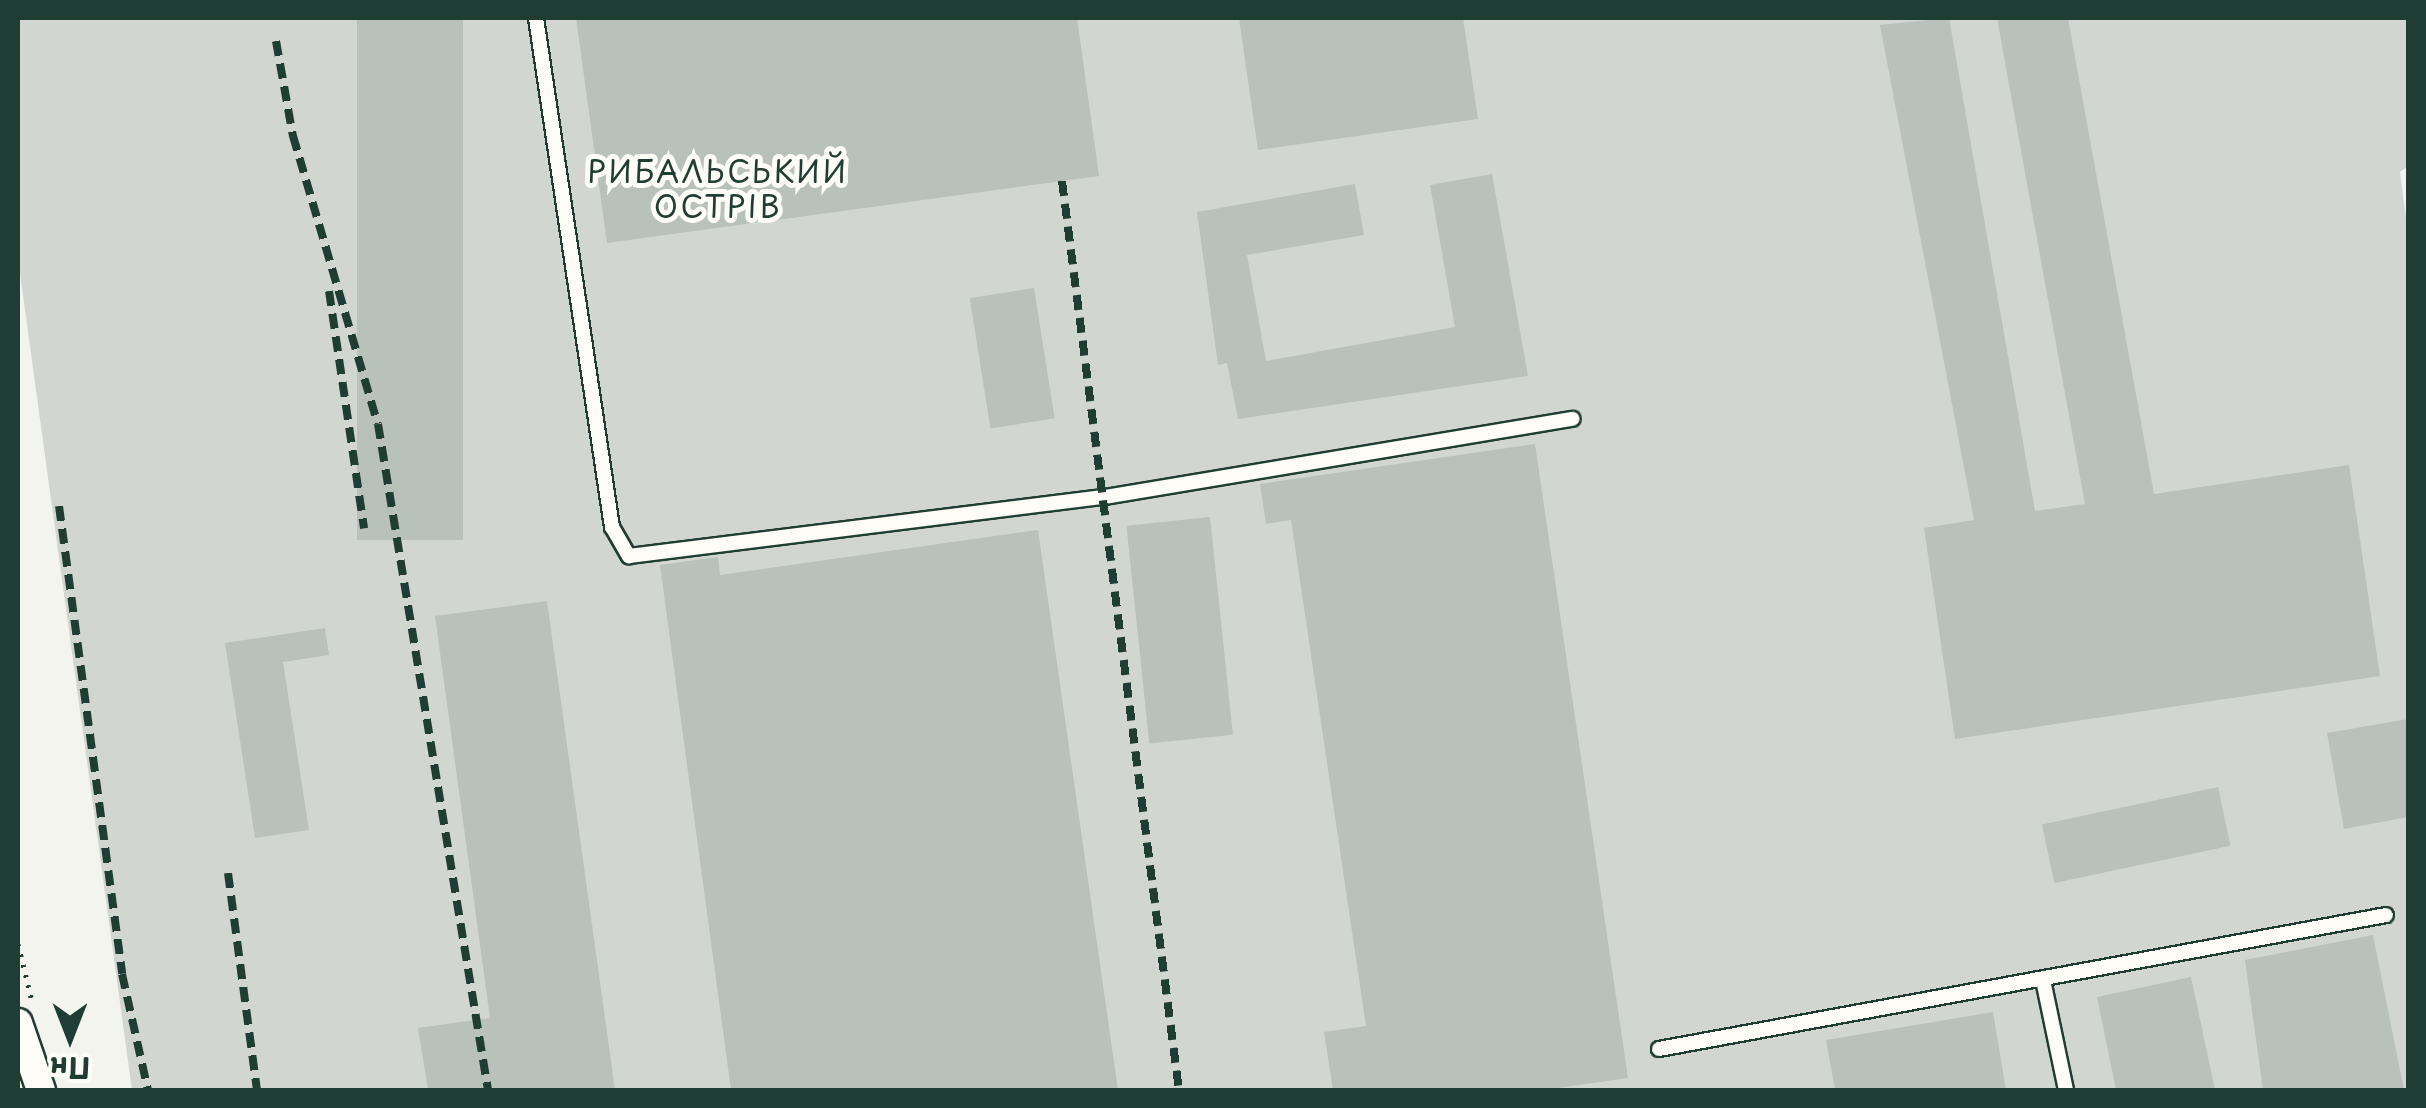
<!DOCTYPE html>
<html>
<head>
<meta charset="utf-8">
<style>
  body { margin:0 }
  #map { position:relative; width:2426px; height:1108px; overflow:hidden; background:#f4f4ef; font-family:"Playpen Sans",sans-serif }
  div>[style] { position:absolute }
  .green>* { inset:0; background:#d1d6d1 }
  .building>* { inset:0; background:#b9c1bb; transform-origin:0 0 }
  .path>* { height:5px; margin-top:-2.5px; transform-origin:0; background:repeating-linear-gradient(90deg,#1f3d34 0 2.5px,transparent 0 10.5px) }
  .roads { filter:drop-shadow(2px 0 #1f3d34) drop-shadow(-2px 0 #1f3d34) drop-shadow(0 2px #1f3d34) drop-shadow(0 -2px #1f3d34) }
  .lane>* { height:14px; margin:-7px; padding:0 7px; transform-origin:7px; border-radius:7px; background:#fdfcf7 }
  .street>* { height:28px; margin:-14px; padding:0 14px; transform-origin:14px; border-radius:14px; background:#fdfcf7 }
  .rail>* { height:8px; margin-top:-4px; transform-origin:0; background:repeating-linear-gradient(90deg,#1f3d34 0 15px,transparent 0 23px) }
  span { translate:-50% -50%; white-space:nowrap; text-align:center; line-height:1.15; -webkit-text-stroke:10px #fdfcf7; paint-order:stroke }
  .quarter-label { font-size:30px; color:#1f3d34; letter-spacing:2.5px }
  .frame { position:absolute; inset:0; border:20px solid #1f3d34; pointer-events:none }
  .north { position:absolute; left:20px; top:988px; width:100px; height:100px; -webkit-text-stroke:8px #fdfcf7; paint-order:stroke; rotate:180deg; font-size:28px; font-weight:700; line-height:40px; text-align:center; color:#1f3d34 }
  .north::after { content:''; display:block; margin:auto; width:35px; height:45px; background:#1f3d34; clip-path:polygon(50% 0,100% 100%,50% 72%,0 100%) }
</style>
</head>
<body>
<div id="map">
  <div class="green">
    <i style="clip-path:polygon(18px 18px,2408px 18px,2408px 166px,2400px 172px,2408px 233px,2408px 1090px,132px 1090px,18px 259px)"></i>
  </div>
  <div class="building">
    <i style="left:357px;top:18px;width:106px;height:522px"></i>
    <i style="clip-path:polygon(576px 18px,1077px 18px,1099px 176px,607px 243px)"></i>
    <i style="clip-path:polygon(1239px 18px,1463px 18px,1478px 119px,1258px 150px)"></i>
    <i style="clip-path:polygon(1949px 18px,2035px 511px,2085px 504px,1997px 18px,2068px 18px,2154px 494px,2349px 465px,2380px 676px,1955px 739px,1924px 528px,1974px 520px,1880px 25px)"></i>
    <i style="clip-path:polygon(1492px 174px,1528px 376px,1238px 419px,1227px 363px,1218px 365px,1197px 212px,1355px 184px,1364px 235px,1247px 255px,1266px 361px,1455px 327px,1430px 185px)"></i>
    <i style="left:1034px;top:288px;width:132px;height:65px;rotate:81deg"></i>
    <i style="clip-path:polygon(1535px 444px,1628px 1078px,1544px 1090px,1333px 1090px,1324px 1032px,1366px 1026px,1291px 520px,1266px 524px,1260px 484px)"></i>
    <i style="left:1210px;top:517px;width:219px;height:84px;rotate:84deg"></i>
    <i style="clip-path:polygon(1038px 530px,1118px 1090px,731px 1090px,660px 565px,718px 557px,720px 575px)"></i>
    <i style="clip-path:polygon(547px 601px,615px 1090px,428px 1090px,418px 1028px,490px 1018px,435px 616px)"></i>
    <i style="clip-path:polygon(325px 628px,329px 655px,283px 662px,309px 830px,255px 838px,225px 643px)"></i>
    <i style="clip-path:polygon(2408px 719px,2408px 817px,2344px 829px,2327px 733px)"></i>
    <i style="left:2218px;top:787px;width:60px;height:180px;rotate:78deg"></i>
    <i style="clip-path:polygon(2373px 935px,2404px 1090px,2263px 1090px,2245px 960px)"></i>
    <i style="clip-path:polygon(2191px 977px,2215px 1090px,2116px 1090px,2097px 997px)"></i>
    <i style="clip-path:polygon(1993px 1012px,2006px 1090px,1835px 1090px,1826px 1040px)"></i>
  </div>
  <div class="path">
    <i style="left:18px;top:944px;width:55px;rotate:76.2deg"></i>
  </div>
  <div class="roads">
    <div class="lane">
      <i style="left:536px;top:18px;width:515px;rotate:81.51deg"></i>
      <i style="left:612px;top:527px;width:34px;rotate:60deg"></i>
      <i style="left:629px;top:556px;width:480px;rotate:-7.1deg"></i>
      <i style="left:1105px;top:497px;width:474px;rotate:-9.5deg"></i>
      <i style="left:2043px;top:980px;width:112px;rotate:78.2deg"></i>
      <i style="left:1659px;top:1049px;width:739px;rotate:-10.44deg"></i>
    </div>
    <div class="street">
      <i style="left:18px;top:1023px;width:71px;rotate:71.1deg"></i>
    </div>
  </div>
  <div class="rail">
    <i style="left:276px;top:41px;width:97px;rotate:79.9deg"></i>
    <i style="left:293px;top:136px;width:300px;rotate:73.6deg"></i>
    <i style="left:378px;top:424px;width:675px;rotate:80.62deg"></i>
    <i style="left:1062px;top:181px;width:916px;rotate:82.67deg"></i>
    <i style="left:329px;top:291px;width:240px;rotate:81.6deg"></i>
    <i style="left:59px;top:506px;width:472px;rotate:82.3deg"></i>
    <i style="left:122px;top:974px;width:119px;rotate:77.4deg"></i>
    <i style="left:228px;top:873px;width:219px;rotate:82.4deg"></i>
  </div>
  <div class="quarter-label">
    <span style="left:718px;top:188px">РИБАЛЬСЬКИЙ<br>ОСТРІВ</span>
  </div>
  <div class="frame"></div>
  <div class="north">Пн</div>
</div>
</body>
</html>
